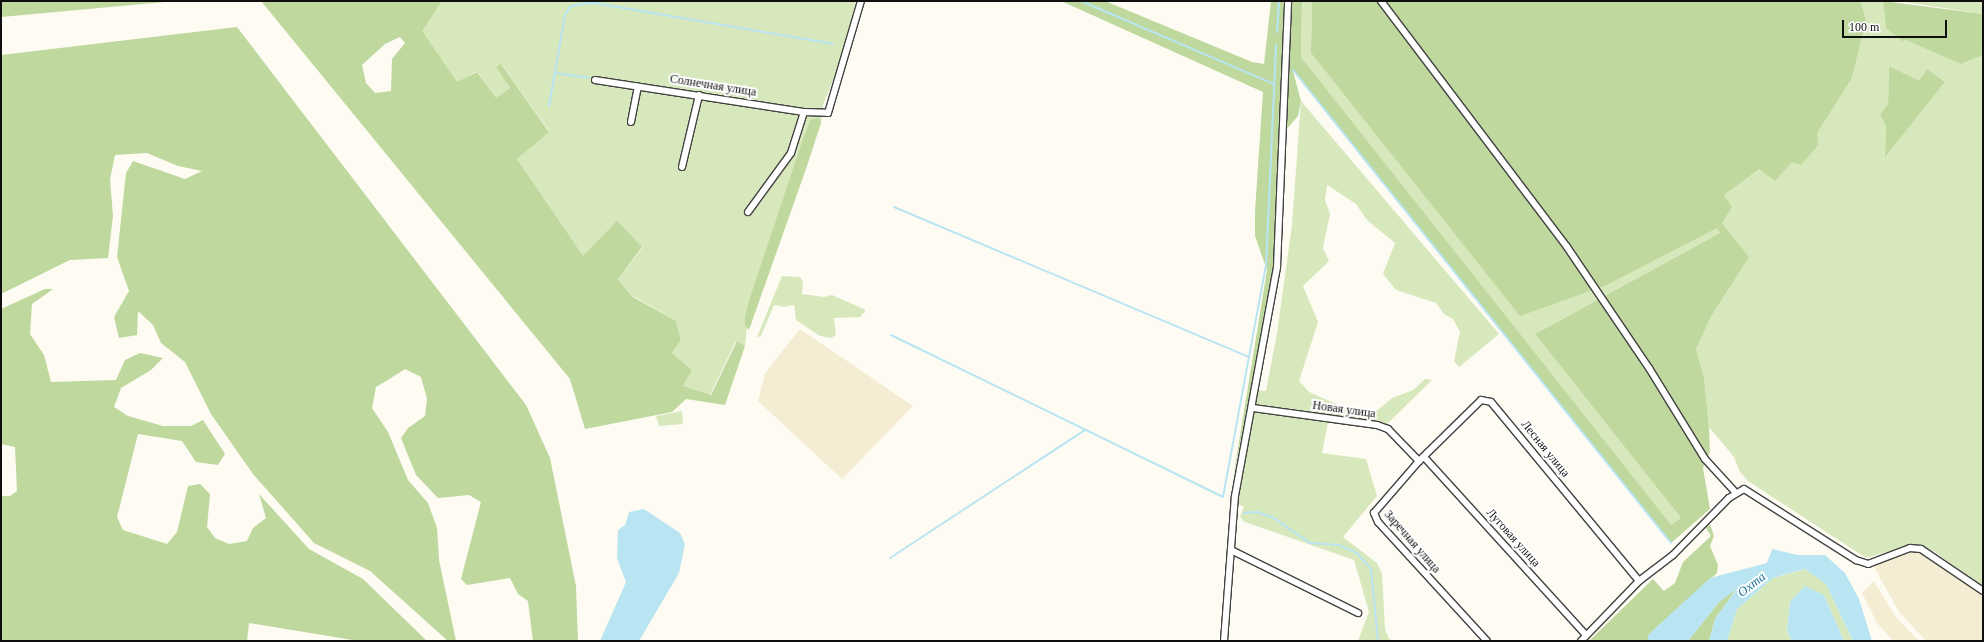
<!DOCTYPE html>
<html>
<head>
<meta charset="utf-8">
<style>
  body { margin:0 }
  #map { position:relative; width:1984px; height:642px; overflow:hidden; background:#fefbf3; font-family:"Times New Roman",serif }
  div>[style] { position:absolute }
  .farmland>* { inset:0; background:#f4edd3 }
  .green>* { inset:0; background:#d8e8bd }
  .forest>* { inset:0; background:#bed89d }
  .water>* { inset:0; background:#b9e5f3 }
  .stream>* { height:2px; margin:-1px; padding:0 1px; transform-origin:1px; border-radius:1px; background:#b9e5f3 }
  .roads { filter:drop-shadow(1px 0 #424242) drop-shadow(-1px 0 #424242) drop-shadow(0 1px #424242) drop-shadow(0 -1px #424242) }
  .street>* { height:6px; margin:-3px; padding:0 3px; transform-origin:3px; border-radius:3px; background:#fff }
  span { translate:-50% -50%; white-space:nowrap; text-align:center; line-height:1.15; -webkit-text-stroke:4px #fff; paint-order:stroke }
  .street-label { font-size:12px; color:#0f0f0f }
  .water-label { font-size:13px; color:#1e749c; font-style:italic }
  .frame { position:absolute; inset:0; border:2px solid #0f0f0f; pointer-events:none }
  .scale { position:absolute; left:1842px; top:20px; width:105px; height:18px; box-sizing:border-box; border:2px solid #0f0f0f; border-top:0; padding-left:5px; font-size:12px; line-height:14px; white-space:nowrap; color:#0f0f0f; -webkit-text-stroke:3px #fff; paint-order:stroke }
</style>
</head>
<body>
<div id="map">
  <div class="farmland">
    <i style="clip-path:polygon(800px 329px,913px 406px,842px 479px,758px 401px,765px 373px)"></i>
    <i style="clip-path:polygon(1906px 552px,1919px 552px,1935px 559px,1983px 596px,1983px 641px,1926px 641px,1899px 612px,1873px 565px)"></i>
    <i style="clip-path:polygon(1874px 581px,1895px 616px,1919px 641px,1893px 641px,1877px 623px,1862px 593px)"></i>
  </div>
  <div class="green">
    <i style="clip-path:polygon(442px 1px,856px 1px,837px 71px,823px 105px,821px 123px,819px 118px,810px 120px,750px 297px,745px 346px,736px 341px,710px 395px,683px 386px,692px 370px,672px 353px,681px 340px,676px 321px,633px 296px,618px 279px,643px 247px,583px 257px,517px 159px,549px 131px,502px 65px,497px 68px,510px 88px,496px 99px,477px 71px,457px 83px,421px 31px)"></i>
    <i style="clip-path:polygon(1302px 1px,1312px 1px,1311px 53px,1520px 315px,1605px 286px,1717px 227px,1720px 233px,1535px 334px,1681px 518px,1671px 526px,1301px 57px)"></i>
    <i style="clip-path:polygon(evenodd,1861px 1px,1883px 1px,1886px 28px,1961px 64px,1983px 55px,1983px 588px,1935px 552px,1920px 546px,1911px 545px,1866px 558px,1748px 481px,1740px 472px,1734px 457px,1709px 427px,1704px 377px,1696px 349px,1710px 315px,1724px 195px,1759px 168px,1775px 181px,1816px 133px,1852px 78px,1866px 21px,1861px 1px,1889px 66px,1919px 82px,1927px 69px,1945px 82px,1885px 156px,1886px 127px,1880px 114px,1888px 104px,1889px 66px)"></i>
    <i style="clip-path:polygon(1898px 1px,1982px 1px,1983px 14px)"></i>
    <i style="clip-path:polygon(1301px 101px,1499px 334px,1459px 367px,1454px 361px,1460px 332px,1453px 319px,1444px 314px,1436px 303px,1396px 290px,1383px 274px,1395px 243px,1367px 220px,1356px 204px,1327px 185px,1325px 200px,1330px 214px,1323px 248px,1329px 261px,1303px 286px,1318px 322px,1299px 381px,1309px 392px,1357px 413px,1378px 410px,1392px 398px,1413px 390px,1425px 379px,1432px 380px,1382px 429px,1328px 423px,1322px 453px,1366px 459px,1377px 496px,1343px 537px,1377px 563px,1382px 574px,1385px 629px,1389px 639px,1394px 641px,1358px 641px,1369px 612px,1354px 560px,1245px 522px,1240px 517px,1244px 507px,1234px 502px,1235px 496px,1239px 495px,1257px 390px,1266px 391px,1277px 333px,1292px 225px)"></i>
    <i style="clip-path:polygon(782px 276px,800px 277px,803px 281px,802px 294px,824px 297px,832px 295px,866px 310px,860px 317px,834px 318px,836px 335px,831px 338px,820px 336px,796px 320px,794px 305px,784px 307px,774px 305px,761px 336px,757px 337px)"></i>
    <i style="clip-path:polygon(682px 411px,683px 424px,659px 426px,656px 416px)"></i>
    <i style="clip-path:polygon(1806px 569px,1826px 584px,1853px 641px,1844px 641px,1824px 595px,1790px 602px,1787px 631px,1792px 641px,1727px 641px,1737px 609px,1773px 578px)"></i>
  </div>
  <div class="forest">
    <i style="clip-path:polygon(1px 1px,176px 1px,1px 17px)"></i>
    <i style="clip-path:polygon(evenodd,261px 1px,442px 1px,422px 31px,457px 82px,477px 72px,496px 98px,510px 88px,496px 67px,501px 64px,549px 132px,517px 159px,583px 256px,617px 221px,642px 247px,618px 279px,633px 297px,676px 321px,681px 340px,672px 353px,692px 370px,683px 386px,711px 395px,737px 341px,745px 346px,725px 405px,686px 399px,672px 412px,585px 429px,570px 379px,261px 1px,400px 37px,405px 43px,392px 59px,391px 91px,375px 93px,366px 83px,362px 65px,385px 44px,400px 37px)"></i>
    <i style="clip-path:polygon(1061px 1px,1105px 1px,1252px 62px,1264px 64px,1271px 1px,1302px 1px,1301px 57px,1671px 525px,1681px 518px,1535px 334px,1720px 233px,1717px 228px,1605px 286px,1520px 316px,1311px 53px,1312px 1px,1861px 1px,1866px 21px,1852px 78px,1817px 133px,1818px 145px,1801px 165px,1792px 162px,1775px 181px,1759px 169px,1724px 195px,1732px 207px,1722px 223px,1749px 257px,1711px 316px,1696px 349px,1704px 377px,1709px 427px,1710px 452px,1703px 468px,1710px 509px,1671px 543px,1293px 71px,1301px 101px,1298px 116px,1279px 138px,1274px 268px,1232px 485px,1267px 270px,1255px 236px,1255px 211px,1263px 92px)"></i>
    <i style="clip-path:polygon(1883px 1px,1983px 14px,1983px 55px,1961px 64px,1906px 40px,1902px 41px,1886px 28px)"></i>
    <i style="clip-path:polygon(237px 27px,526px 405px,550px 458px,576px 586px,578px 641px,533px 641px,528px 601px,518px 594px,510px 578px,467px 585px,461px 579px,481px 502px,469px 495px,438px 498px,416px 475px,401px 438px,408px 428px,425px 416px,427px 399px,421px 377px,405px 369px,391px 378px,376px 387px,372px 408px,388px 432px,408px 480px,428px 503px,437px 528px,439px 560px,456px 641px,448px 641px,370px 571px,314px 543px,253px 474px,211px 414px,185px 362px,161px 343px,153px 325px,138px 311px,137px 335px,119px 338px,114px 317px,129px 291px,117px 257px,126px 173px,133px 161px,185px 179px,202px 171px,178px 166px,147px 153px,115px 155px,110px 179px,113px 216px,108px 258px,70px 260px,1px 294px,1px 55px)"></i>
    <i style="clip-path:polygon(1889px 66px,1919px 81px,1927px 69px,1945px 82px,1885px 157px,1886px 127px,1880px 114px,1888px 104px)"></i>
    <i style="clip-path:polygon(819px 118px,821px 123px,807px 166px,749px 330px,745px 326px,745px 317px,750px 297px,803px 139px,810px 120px)"></i>
    <i style="clip-path:polygon(45px 289px,53px 289px,32px 304px,30px 334px,44px 355px,51px 382px,116px 380px,125px 360px,140px 353px,163px 358px,151px 370px,121px 388px,114px 407px,128px 416px,163px 426px,191px 426px,203px 420px,225px 454px,218px 465px,196px 462px,182px 441px,138px 434px,117px 517px,123px 530px,167px 544px,177px 532px,188px 486px,200px 484px,210px 494px,207px 527px,215px 538px,229px 544px,247px 541px,253px 528px,266px 518px,259px 494px,309px 549px,363px 579px,427px 641px,359px 641px,249px 623px,247px 641px,1px 641px,1px 496px,10px 496px,17px 491px,15px 447px,1px 444px,1px 309px)"></i>
    <i style="clip-path:polygon(1710px 524px,1714px 536px,1710px 546px,1718px 565px,1717px 573px,1648px 635px,1648px 641px,1589px 641px,1653px 579px,1664px 591px,1675px 583px,1683px 562px,1711px 536px,1706px 528px)"></i>
    <i style="clip-path:polygon(1738px 587px,1715px 619px,1709px 641px,1688px 641px,1719px 602px)"></i>
  </div>
  <div class="water">
    <i style="clip-path:polygon(644px 509px,680px 533px,685px 544px,679px 573px,639px 641px,600px 641px,626px 582px,617px 558px,618px 530px,625px 525px,629px 512px)"></i>
    <i style="clip-path:polygon(1772px 549px,1798px 555px,1825px 555px,1845px 573px,1859px 599px,1872px 641px,1853px 641px,1826px 584px,1805px 569px,1773px 578px,1737px 609px,1727px 641px,1709px 641px,1715px 619px,1737px 589px,1719px 602px,1688px 641px,1648px 641px,1648px 635px,1710px 578px,1767px 563px)"></i>
    <i style="clip-path:polygon(1805px 586px,1824px 595px,1844px 641px,1792px 641px,1787px 631px,1790px 602px)"></i>
  </div>
  <div class="stream">
    <i style="left:1081px;top:1px;width:210px;rotate:23.3deg"></i>
    <i style="left:1277px;top:32px;width:31px;rotate:-86deg"></i>
    <i style="left:1293px;top:70px;width:605px;rotate:51.37deg"></i>
    <i style="left:555px;top:73px;width:34px;rotate:8deg"></i>
    <i style="left:549px;top:106px;width:92px;rotate:-80deg"></i>
    <i style="left:565px;top:15px;width:9px;rotate:-58deg"></i>
    <i style="left:570px;top:7px;width:10px;rotate:-17deg"></i>
    <i style="left:580px;top:4px;width:14px;rotate:-4deg"></i>
    <i style="left:594px;top:3px;width:242px;rotate:9.7deg"></i>
    <i style="left:894px;top:207px;width:385px;rotate:22.9deg"></i>
    <i style="left:891px;top:335px;width:369px;rotate:26deg"></i>
    <i style="left:1223px;top:497px;width:235px;rotate:-79.5deg"></i>
    <i style="left:1266px;top:266px;width:221px;rotate:-87.4deg"></i>
    <i style="left:1244px;top:513px;width:13px;rotate:-4deg"></i>
    <i style="left:1257px;top:512px;width:18px;rotate:19deg"></i>
    <i style="left:1274px;top:518px;width:44px;rotate:34.8deg"></i>
    <i style="left:1310px;top:543px;width:29px;rotate:4deg"></i>
    <i style="left:1339px;top:545px;width:20px;rotate:24deg"></i>
    <i style="left:1357px;top:553px;width:21px;rotate:49deg"></i>
    <i style="left:1371px;top:569px;width:72px;rotate:84.4deg"></i>
    <i style="left:890px;top:558px;width:233px;rotate:-33.3deg"></i>
  </div>
  <div class="roads">
    <div class="street">
      <i style="left:1381px;top:1px;width:308px;rotate:52.9deg"></i>
      <i style="left:1567px;top:247px;width:146px;rotate:55.9deg"></i>
      <i style="left:1649px;top:368px;width:107px;rotate:58.4deg"></i>
      <i style="left:1705px;top:459px;width:46px;rotate:47.6deg"></i>
      <i style="left:595px;top:80px;width:211px;rotate:8.7deg"></i>
      <i style="left:804px;top:112px;width:24px;rotate:2deg"></i>
      <i style="left:828px;top:113px;width:117px;rotate:-73.6deg"></i>
      <i style="left:631px;top:122px;width:36px;rotate:-79deg"></i>
      <i style="left:682px;top:167px;width:74px;rotate:-76.7deg"></i>
      <i style="left:748px;top:212px;width:73px;rotate:-53.9deg"></i>
      <i style="left:791px;top:153px;width:43px;rotate:-72.4deg"></i>
      <i style="left:1253px;top:408px;width:125px;rotate:7.8deg"></i>
      <i style="left:1377px;top:425px;width:12px;rotate:20deg"></i>
      <i style="left:1388px;top:429px;width:45px;rotate:45.9deg"></i>
      <i style="left:1424px;top:457px;width:241px;rotate:47.7deg"></i>
      <i style="left:1231px;top:550px;width:142px;rotate:26.4deg"></i>
      <i style="left:1224px;top:641px;width:145px;rotate:-85.7deg"></i>
      <i style="left:1235px;top:496px;width:233px;rotate:-79.6deg"></i>
      <i style="left:1277px;top:267px;width:266px;rotate:-87.6deg"></i>
      <i style="left:1487px;top:641px;width:161px;rotate:-132.5deg"></i>
      <i style="left:1378px;top:522px;width:10px;rotate:-114deg"></i>
      <i style="left:1374px;top:513px;width:69px;rotate:-49.1deg"></i>
      <i style="left:1419px;top:461px;width:87px;rotate:-44.5deg"></i>
      <i style="left:1481px;top:400px;width:10px;rotate:11deg"></i>
      <i style="left:1491px;top:402px;width:232px;rotate:50.4deg"></i>
      <i style="left:1581px;top:641px;width:83px;rotate:-46deg"></i>
      <i style="left:1639px;top:581px;width:43px;rotate:-37.4deg"></i>
      <i style="left:1673px;top:555px;width:80px;rotate:-45.5deg"></i>
      <i style="left:1729px;top:498px;width:17px;rotate:-31deg"></i>
      <i style="left:1744px;top:489px;width:133px;rotate:32.4deg"></i>
      <i style="left:1856px;top:560px;width:13px;rotate:18deg"></i>
      <i style="left:1868px;top:564px;width:45px;rotate:-20.9deg"></i>
      <i style="left:1910px;top:548px;width:11px;rotate:5deg"></i>
      <i style="left:1921px;top:549px;width:75px;rotate:34.1deg"></i>
    </div>
  </div>
  <div class="street-label">
    <span style="left:713px;top:86px;rotate:9deg">Солнечная улица</span>
    <span style="left:1344px;top:410px;rotate:8deg">Новая улица</span>
    <span style="left:1545px;top:449px;rotate:51deg">Лесная улица</span>
    <span style="left:1513px;top:538px;rotate:48deg">Луговая улица</span>
    <span style="left:1412px;top:542px;rotate:49deg">Заречная улица</span>
  </div>
  <div class="water-label">
    <span style="left:1752px;top:585px;rotate:-38deg">Охта</span>
  </div>
  <div class="frame"></div>
  <div class="scale">100 m</div>
</div>
</body>
</html>
